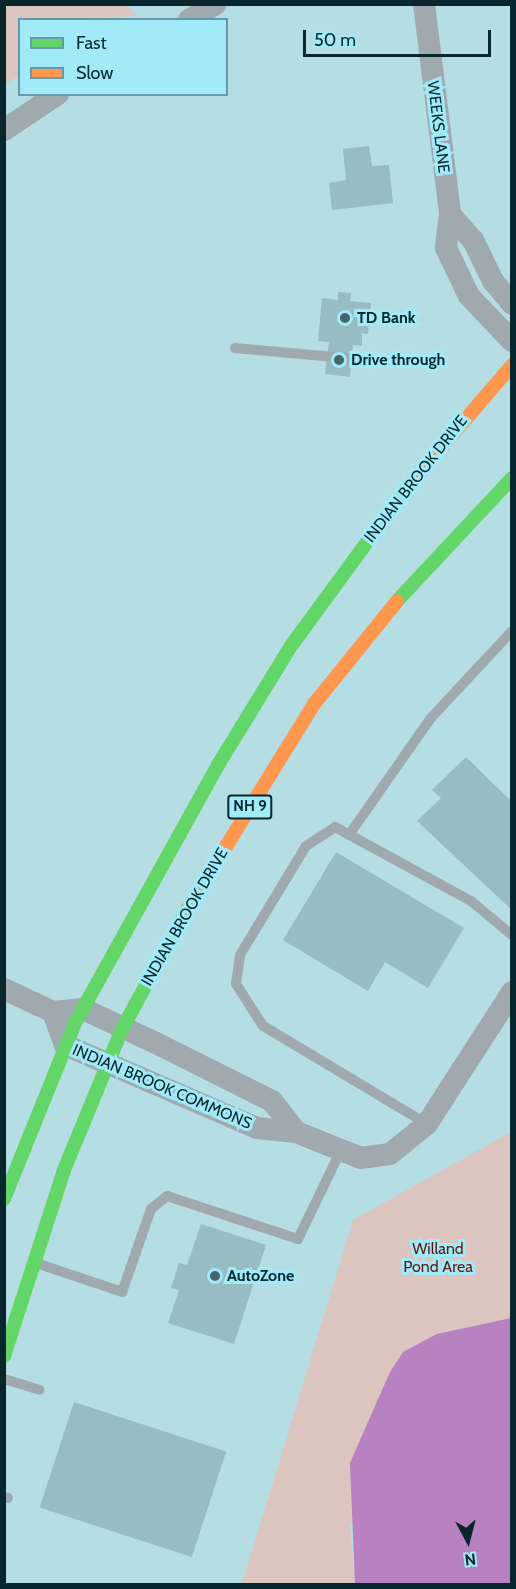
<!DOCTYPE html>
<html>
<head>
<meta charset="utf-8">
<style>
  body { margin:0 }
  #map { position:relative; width:516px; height:1589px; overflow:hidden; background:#b5dde4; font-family:Cabin,sans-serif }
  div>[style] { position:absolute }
  .green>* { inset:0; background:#dcc4bf }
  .water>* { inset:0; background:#b881c0 }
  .building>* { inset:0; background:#97bcc2; transform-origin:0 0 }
  .lane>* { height:10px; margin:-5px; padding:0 5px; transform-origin:5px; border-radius:5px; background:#a1a9b0 }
  .street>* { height:22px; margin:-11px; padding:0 11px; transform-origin:11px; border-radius:11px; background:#a1a9b0 }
  .fast>* { height:14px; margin:-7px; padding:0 7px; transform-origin:7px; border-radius:7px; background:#63d668 }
  .slow>* { height:14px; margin:-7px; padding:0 7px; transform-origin:7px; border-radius:7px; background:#ff974d }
  .dots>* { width:16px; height:16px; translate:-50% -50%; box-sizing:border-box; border:3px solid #a1eaf8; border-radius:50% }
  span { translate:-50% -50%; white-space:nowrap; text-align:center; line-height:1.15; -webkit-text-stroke:6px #a1eaf8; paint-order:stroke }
  .shield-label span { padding:2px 4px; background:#a1eaf8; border:2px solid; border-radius:4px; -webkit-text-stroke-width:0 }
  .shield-label { font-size:15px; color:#07272c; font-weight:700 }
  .street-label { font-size:16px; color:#07272c }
  .poi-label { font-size:16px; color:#07272c; font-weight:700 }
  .left { translate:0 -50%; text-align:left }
  .park-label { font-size:16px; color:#65150a }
  .frame { position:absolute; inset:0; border:6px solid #07272c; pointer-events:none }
  .legend { position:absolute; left:18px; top:18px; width:210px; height:78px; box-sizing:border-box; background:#a1eaf8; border:2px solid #639ca6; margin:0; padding:8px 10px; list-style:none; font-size:18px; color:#07272c }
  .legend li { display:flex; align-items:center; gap:12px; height:30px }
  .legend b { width:30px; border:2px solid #639ca6 }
  .north { position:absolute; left:438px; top:1511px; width:60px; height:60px; -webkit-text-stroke:4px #a1eaf8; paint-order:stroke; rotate:173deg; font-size:16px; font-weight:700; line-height:24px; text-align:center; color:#07272c }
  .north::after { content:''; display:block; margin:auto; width:21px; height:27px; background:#07272c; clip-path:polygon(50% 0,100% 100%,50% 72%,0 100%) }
  .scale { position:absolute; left:303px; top:30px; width:188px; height:27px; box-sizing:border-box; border:3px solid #07272c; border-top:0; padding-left:8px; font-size:18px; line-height:21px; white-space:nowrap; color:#07272c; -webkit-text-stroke:4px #a1eaf8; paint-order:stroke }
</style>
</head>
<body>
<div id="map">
  <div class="green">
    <i style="clip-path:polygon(5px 4px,127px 5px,137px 16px,20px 20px,19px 76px,5px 84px)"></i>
    <i style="clip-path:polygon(511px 1132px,511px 1318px,437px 1334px,350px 1525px,355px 1584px,242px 1584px,353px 1220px)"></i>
  </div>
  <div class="water">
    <i style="clip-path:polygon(511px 1318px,511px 1584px,355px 1584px,350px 1463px,390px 1372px,403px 1352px,437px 1334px)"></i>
  </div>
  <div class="building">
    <i style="clip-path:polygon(369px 146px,372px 166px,389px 165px,393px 203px,332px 210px,329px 183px,346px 180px,343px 149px)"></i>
    <i style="clip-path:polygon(338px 292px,351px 293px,350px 301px,371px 303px,368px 334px,362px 333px,362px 346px,353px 345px,350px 377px,325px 374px,329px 342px,318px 341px,322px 298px,338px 300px)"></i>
    <i style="clip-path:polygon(466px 757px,512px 802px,512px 910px,417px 821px,441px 798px,432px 790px)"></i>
    <i style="clip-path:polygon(336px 852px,464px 928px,428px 988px,385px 962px,368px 991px,283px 940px)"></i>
    <i style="clip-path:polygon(201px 1224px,266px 1245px,234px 1344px,168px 1323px,179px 1290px,171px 1288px,179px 1263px,187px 1265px)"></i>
    <i style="left:74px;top:1402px;width:160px;height:111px;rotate:18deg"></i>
  </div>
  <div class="lane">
    <i style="left:235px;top:348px;width:144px;rotate:5.2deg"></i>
    <i style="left:351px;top:832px;width:138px;rotate:-55deg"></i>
    <i style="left:430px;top:719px;width:120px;rotate:-47deg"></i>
    <i style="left:427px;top:1124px;width:191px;rotate:-149.1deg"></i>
    <i style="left:263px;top:1026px;width:50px;rotate:-122.7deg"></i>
    <i style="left:236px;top:984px;width:29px;rotate:-82deg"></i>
    <i style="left:240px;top:955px;width:127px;rotate:-58.8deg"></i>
    <i style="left:306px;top:846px;width:35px;rotate:-33deg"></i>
    <i style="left:335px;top:827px;width:155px;rotate:28.6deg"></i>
    <i style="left:471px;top:901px;width:53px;rotate:39.7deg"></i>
    <i style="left:39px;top:1264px;width:88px;rotate:18.6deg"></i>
    <i style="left:122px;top:1292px;width:88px;rotate:-70.7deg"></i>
    <i style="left:151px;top:1209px;width:21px;rotate:-39deg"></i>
    <i style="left:167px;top:1196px;width:138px;rotate:18.2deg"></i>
    <i style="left:298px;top:1239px;width:94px;rotate:-64.2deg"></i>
    <i style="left:4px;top:1379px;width:37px;rotate:17deg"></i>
    <i style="left:4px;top:1497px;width:4px;rotate:14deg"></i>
  </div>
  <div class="street">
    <i style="left:424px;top:4px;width:212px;rotate:82.9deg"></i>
    <i style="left:450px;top:214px;width:34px;rotate:97deg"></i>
    <i style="left:446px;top:248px;width:53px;rotate:64.4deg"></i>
    <i style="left:469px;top:296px;width:62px;rotate:46.3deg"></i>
    <i style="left:189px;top:20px;width:31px;rotate:-31deg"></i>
    <i style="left:4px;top:130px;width:65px;rotate:-33.7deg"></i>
    <i style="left:450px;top:214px;width:35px;rotate:49deg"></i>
    <i style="left:473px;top:240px;width:46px;rotate:64deg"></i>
    <i style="left:493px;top:281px;width:30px;rotate:50deg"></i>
    <i style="left:4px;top:989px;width:54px;rotate:25.1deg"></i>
    <i style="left:53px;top:1012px;width:30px;rotate:-6deg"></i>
    <i style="left:83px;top:1009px;width:81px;rotate:25deg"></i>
    <i style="left:156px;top:1043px;width:130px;rotate:26.6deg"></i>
    <i style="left:272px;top:1101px;width:39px;rotate:52deg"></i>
    <i style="left:53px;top:1012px;width:35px;rotate:70deg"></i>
    <i style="left:65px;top:1045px;width:209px;rotate:23.4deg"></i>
    <i style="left:257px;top:1128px;width:39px;rotate:6deg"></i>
    <i style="left:296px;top:1132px;width:70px;rotate:21.8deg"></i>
    <i style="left:361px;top:1158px;width:29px;rotate:-8deg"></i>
    <i style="left:390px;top:1154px;width:48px;rotate:-39deg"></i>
    <i style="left:427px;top:1124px;width:157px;rotate:-57.2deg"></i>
  </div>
  <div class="fast">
    <i style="left:397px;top:601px;width:168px;rotate:-46.9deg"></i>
    <i style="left:4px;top:1199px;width:190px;rotate:-68deg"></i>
    <i style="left:75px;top:1023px;width:295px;rotate:-61deg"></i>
    <i style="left:218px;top:765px;width:140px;rotate:-58.5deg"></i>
    <i style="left:291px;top:646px;width:193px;rotate:-53.8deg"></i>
    <i style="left:4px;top:1356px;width:195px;rotate:-72.1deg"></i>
    <i style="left:64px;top:1170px;width:152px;rotate:-67.6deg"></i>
    <i style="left:122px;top:1029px;width:138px;rotate:-61.4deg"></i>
  </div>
  <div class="slow">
    <i style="left:405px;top:490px;width:165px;rotate:-49.4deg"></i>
    <i style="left:188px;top:908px;width:240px;rotate:-58.3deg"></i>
    <i style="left:314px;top:704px;width:132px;rotate:-51.1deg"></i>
  </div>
  <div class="dots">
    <i style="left:345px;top:318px;background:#44676c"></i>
    <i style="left:339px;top:360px;background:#44676c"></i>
    <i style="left:215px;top:1276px;background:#44676c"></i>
  </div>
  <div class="shield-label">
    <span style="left:250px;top:807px">NH 9</span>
  </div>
  <div class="street-label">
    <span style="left:438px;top:127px;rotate:83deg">WEEKS LANE</span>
    <span style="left:416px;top:479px;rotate:-52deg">INDIAN BROOK DRIVE</span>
    <span style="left:185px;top:917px;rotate:-60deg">INDIAN BROOK DRIVE</span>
    <span style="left:162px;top:1087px;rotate:23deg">INDIAN BROOK COMMONS</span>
  </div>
  <div class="poi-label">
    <span class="left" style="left:357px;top:318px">TD Bank</span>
    <span class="left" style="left:351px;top:360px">Drive through</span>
    <span class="left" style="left:227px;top:1276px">AutoZone</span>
  </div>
  <div class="park-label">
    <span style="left:438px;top:1258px">Willand<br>Pond Area</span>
  </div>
  <div class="frame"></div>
  <ul class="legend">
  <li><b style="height:8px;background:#63d668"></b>Fast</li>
  <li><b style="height:8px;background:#ff974d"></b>Slow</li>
  </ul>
  <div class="north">N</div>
  <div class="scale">50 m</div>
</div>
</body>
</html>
